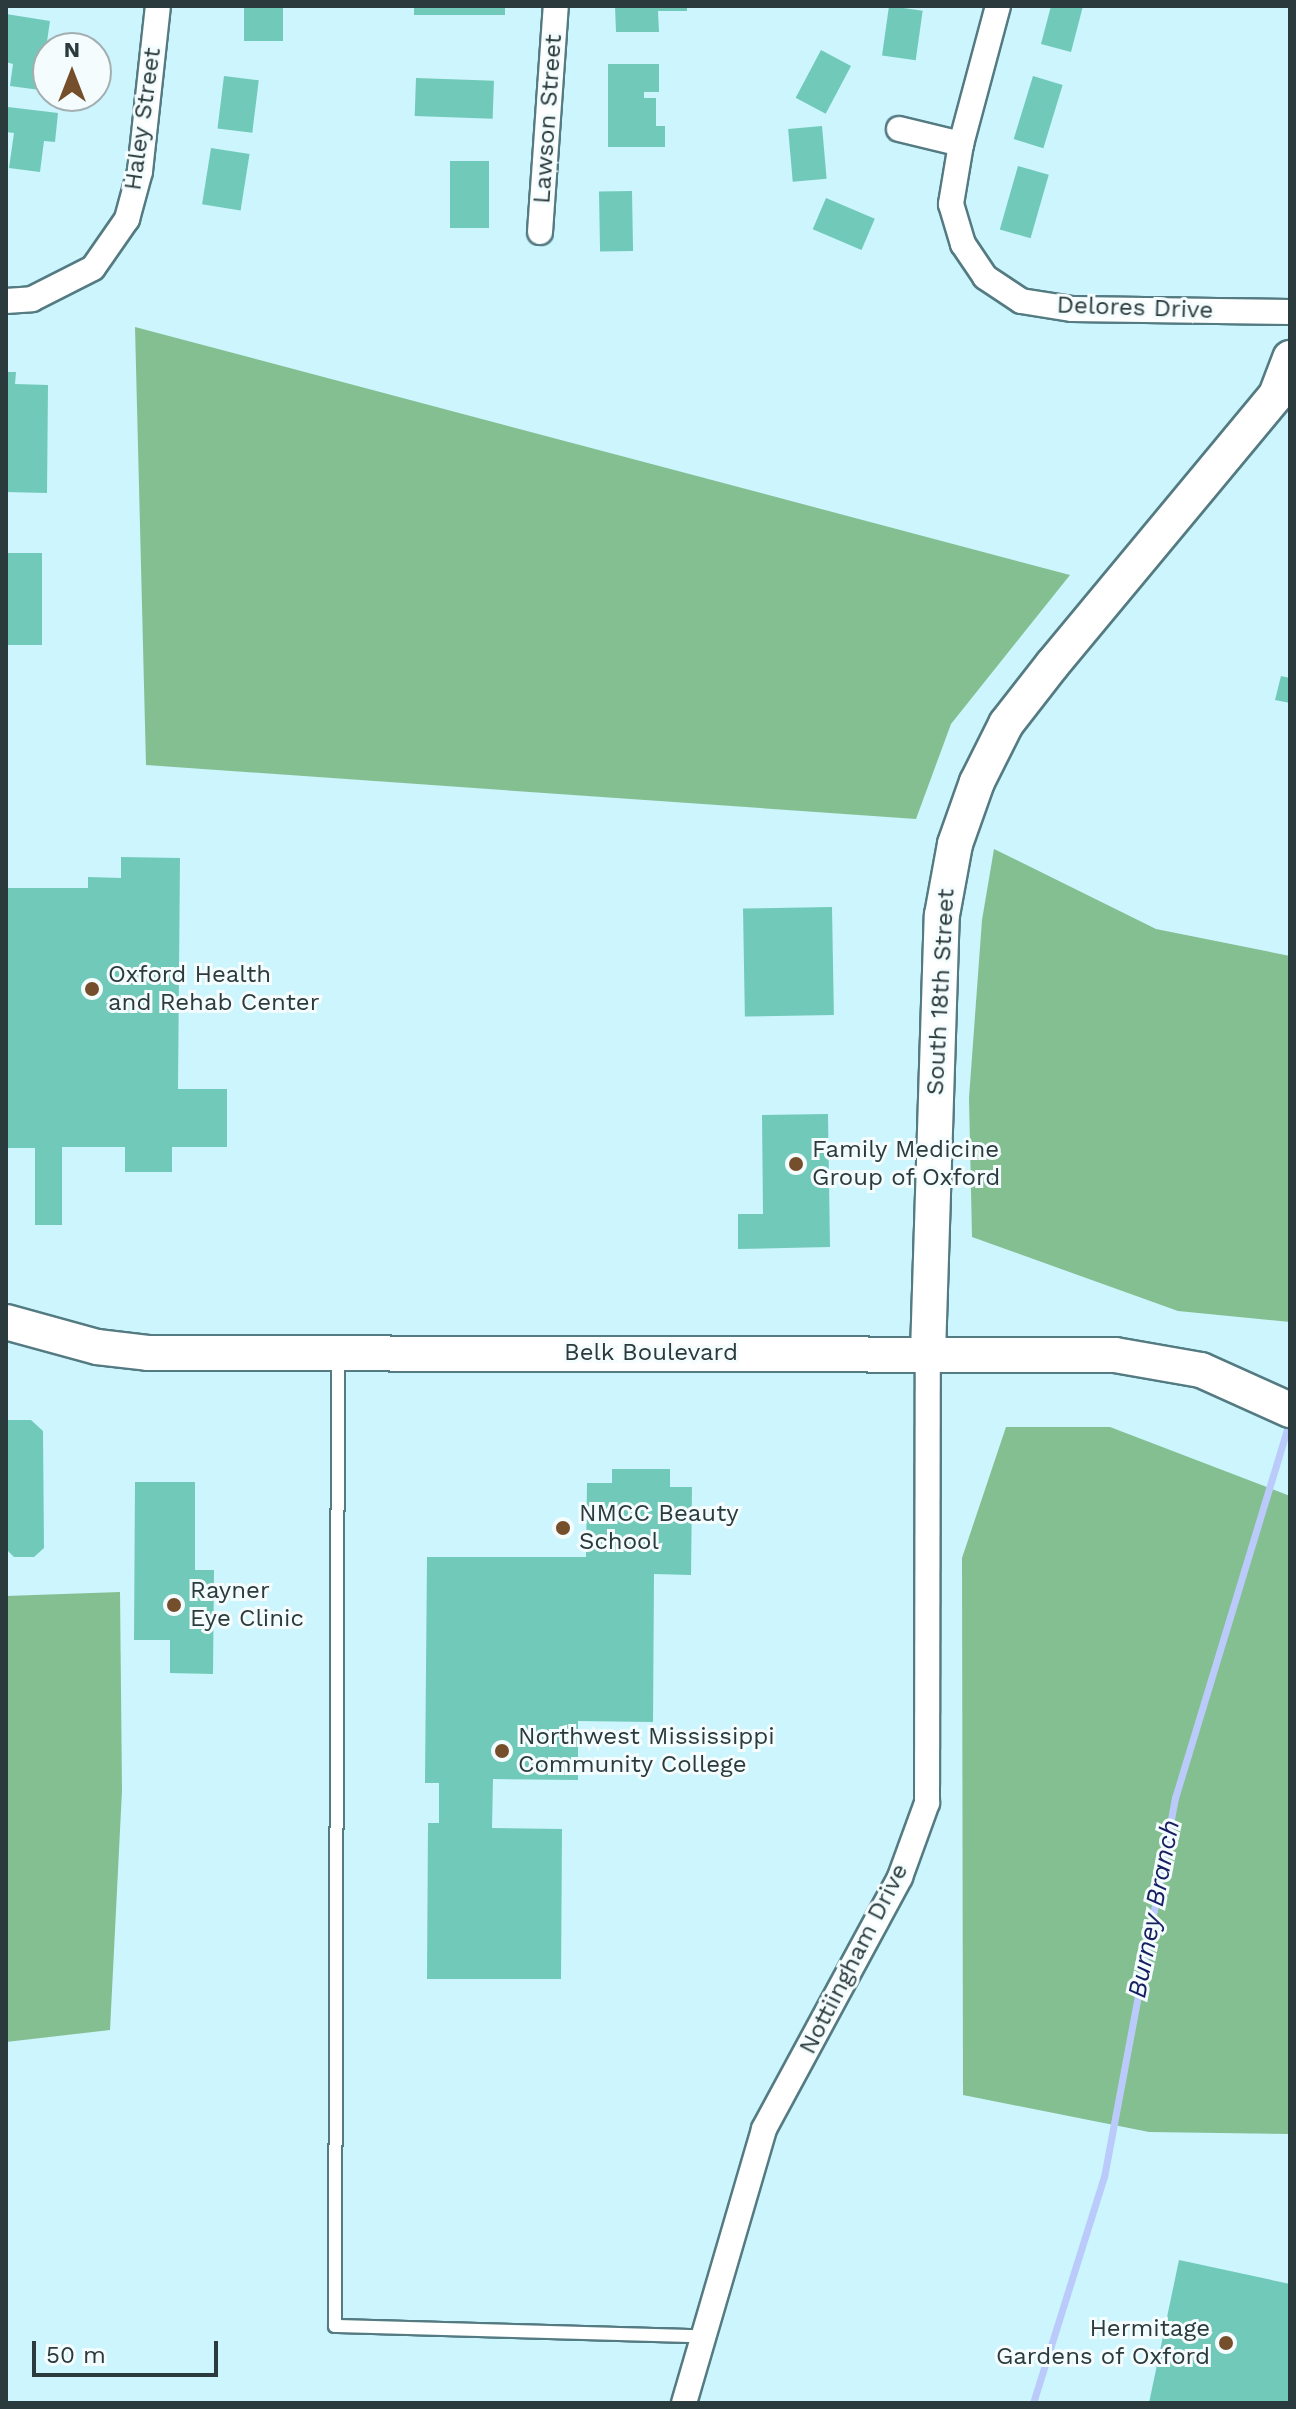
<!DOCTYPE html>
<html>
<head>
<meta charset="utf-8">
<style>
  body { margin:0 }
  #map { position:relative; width:1296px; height:2409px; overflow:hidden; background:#ccf5fd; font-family:"Work Sans",sans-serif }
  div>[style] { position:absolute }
  .forest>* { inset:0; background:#84bf92 }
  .stream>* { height:7px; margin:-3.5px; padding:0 3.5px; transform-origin:3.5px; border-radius:3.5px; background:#bacbfb }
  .building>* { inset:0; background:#71c9b9; transform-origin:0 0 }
  .roads { filter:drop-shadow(2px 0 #557b82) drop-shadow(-2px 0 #557b82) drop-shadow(0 2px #557b82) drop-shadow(0 -2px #557b82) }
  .lane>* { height:12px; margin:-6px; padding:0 6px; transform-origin:6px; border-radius:6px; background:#fff }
  .street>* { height:24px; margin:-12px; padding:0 12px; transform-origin:12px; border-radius:12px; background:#fff }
  .secondary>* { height:34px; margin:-17px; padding:0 17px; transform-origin:17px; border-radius:17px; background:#fff }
  .dots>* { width:22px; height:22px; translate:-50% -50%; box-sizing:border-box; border:4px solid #f4fcfd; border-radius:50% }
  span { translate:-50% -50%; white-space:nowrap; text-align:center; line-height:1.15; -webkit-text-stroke:6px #f4fcfd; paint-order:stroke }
  .street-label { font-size:24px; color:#2a3a3d }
  .poi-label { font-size:24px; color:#2a3a3d }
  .left { translate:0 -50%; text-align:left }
  .right { translate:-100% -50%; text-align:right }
  .water-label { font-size:26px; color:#151f62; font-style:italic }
  .frame { position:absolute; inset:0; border:8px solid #2a3a3d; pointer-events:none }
  .north { position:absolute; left:32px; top:32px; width:80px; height:80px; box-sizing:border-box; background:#f4fcfd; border:2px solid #a3aeb0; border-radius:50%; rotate:0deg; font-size:22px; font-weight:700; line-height:32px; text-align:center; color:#2a3a3d }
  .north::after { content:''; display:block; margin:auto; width:28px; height:36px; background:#754e2b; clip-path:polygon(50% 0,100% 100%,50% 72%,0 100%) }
  .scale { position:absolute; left:32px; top:2341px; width:186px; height:36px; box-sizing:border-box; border:4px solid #2a3a3d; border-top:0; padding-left:10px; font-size:24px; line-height:28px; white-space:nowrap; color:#2a3a3d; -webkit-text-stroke:6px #f4fcfd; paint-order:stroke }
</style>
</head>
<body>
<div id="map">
  <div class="forest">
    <i style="clip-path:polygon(135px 327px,1070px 575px,951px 724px,916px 819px,146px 765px)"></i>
    <i style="clip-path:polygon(994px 849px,1156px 929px,1290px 956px,1290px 1322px,1178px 1311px,972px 1237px,969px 1098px,982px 920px)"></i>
    <i style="clip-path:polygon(1006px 1427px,1110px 1427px,1290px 1496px,1290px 2134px,1149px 2132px,963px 2095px,962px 1558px)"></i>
    <i style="clip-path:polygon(120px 1592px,122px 1790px,110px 2030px,6px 2042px,6px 1596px)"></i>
  </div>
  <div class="stream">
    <i style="left:1033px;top:2403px;width:237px;rotate:-72.6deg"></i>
    <i style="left:1104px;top:2177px;width:386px;rotate:-79.4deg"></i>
    <i style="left:1175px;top:1798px;width:396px;rotate:-73.1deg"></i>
  </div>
  <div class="building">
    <i style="left:244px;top:6px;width:39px;height:35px"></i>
    <i style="left:414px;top:6px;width:91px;height:9px"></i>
    <i style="clip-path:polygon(615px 6px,687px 6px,687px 11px,658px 11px,659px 32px,616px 32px)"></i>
    <i style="left:889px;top:6px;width:34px;height:50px;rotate:8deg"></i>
    <i style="clip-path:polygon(1051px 6px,1083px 6px,1071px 52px,1041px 44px)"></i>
    <i style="clip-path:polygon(6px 14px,50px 21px,40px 90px,10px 86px,13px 64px,6px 62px)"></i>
    <i style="left:821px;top:50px;width:34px;height:54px;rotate:28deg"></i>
    <i style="clip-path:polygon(608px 64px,659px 64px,659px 92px,644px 92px,644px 98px,656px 98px,656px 126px,665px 126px,665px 147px,608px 147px)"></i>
    <i style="left:224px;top:76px;width:35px;height:53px;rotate:7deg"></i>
    <i style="left:1033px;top:76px;width:31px;height:66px;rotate:17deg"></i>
    <i style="left:416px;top:78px;width:78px;height:38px;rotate:2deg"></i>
    <i style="clip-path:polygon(8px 107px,58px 113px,55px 142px,44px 141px,40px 172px,9px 168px,14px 133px,6px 132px)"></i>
    <i style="left:822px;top:126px;width:53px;height:34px;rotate:85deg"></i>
    <i style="left:211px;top:148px;width:39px;height:57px;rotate:9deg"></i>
    <i style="left:450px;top:161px;width:39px;height:67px"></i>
    <i style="left:1018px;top:166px;width:32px;height:66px;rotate:16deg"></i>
    <i style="left:632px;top:191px;width:60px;height:33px;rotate:89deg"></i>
    <i style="left:826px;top:198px;width:53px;height:34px;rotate:23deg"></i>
    <i style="clip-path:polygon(6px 372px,16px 372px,15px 384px,48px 385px,47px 493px,6px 492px)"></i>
    <i style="left:6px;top:553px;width:36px;height:92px"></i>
    <i style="clip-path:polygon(1281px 676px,1290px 678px,1290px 703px,1275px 700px)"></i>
    <i style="clip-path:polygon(121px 857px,180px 858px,178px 1089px,227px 1089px,227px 1147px,172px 1147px,172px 1172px,125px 1172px,125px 1147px,62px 1147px,62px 1225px,35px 1225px,35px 1148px,6px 1148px,6px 888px,88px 888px,88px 877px,121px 878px)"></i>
    <i style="left:832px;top:907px;width:108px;height:89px;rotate:89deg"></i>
    <i style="clip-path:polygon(828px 1114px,830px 1247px,738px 1249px,738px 1214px,763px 1214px,762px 1115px)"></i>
    <i style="clip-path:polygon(6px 1420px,31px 1420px,43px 1431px,44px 1548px,34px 1557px,14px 1557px,6px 1549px)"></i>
    <i style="clip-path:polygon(612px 1469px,670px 1469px,670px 1487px,692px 1487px,691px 1575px,654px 1574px,653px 1722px,578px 1721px,578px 1780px,493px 1779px,492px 1828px,562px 1829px,561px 1979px,427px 1979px,428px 1823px,439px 1823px,439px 1783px,425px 1783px,427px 1557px,586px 1557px,587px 1483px,612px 1483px)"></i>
    <i style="clip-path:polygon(135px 1482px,195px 1482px,195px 1570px,214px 1570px,213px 1674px,170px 1673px,170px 1640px,134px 1640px)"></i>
    <i style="clip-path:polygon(1179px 2260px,1290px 2284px,1290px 2403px,1149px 2403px)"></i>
  </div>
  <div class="roads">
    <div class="lane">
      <i style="left:338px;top:1356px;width:970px;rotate:90.18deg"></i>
      <i style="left:335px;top:2326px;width:366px;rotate:1.6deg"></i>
    </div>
    <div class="street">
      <i style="left:998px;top:6px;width:143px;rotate:105deg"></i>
      <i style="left:961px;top:144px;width:61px;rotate:99.5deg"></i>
      <i style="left:951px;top:204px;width:42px;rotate:73.3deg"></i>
      <i style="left:963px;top:244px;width:40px;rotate:56deg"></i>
      <i style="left:985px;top:277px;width:43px;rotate:33.7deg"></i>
      <i style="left:1021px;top:301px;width:52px;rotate:8.9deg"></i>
      <i style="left:1072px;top:309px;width:218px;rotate:0.8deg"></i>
      <i style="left:899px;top:129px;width:64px;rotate:13.6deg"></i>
      <i style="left:540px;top:232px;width:227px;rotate:-86deg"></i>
      <i style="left:6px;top:301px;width:26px;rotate:-4deg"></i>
      <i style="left:32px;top:299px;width:68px;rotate:-26.9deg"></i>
      <i style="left:93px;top:268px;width:60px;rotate:-55.2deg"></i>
      <i style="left:127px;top:219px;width:50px;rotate:-74.8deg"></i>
      <i style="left:140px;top:171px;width:166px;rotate:-83.8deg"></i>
      <i style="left:684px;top:2403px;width:285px;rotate:-73.7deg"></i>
      <i style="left:764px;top:2129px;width:286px;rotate:-61.6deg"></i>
      <i style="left:900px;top:1877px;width:79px;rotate:-70deg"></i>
      <i style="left:927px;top:1803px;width:450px;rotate:-89.9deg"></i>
    </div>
    <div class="secondary">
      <i style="left:6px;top:1322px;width:94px;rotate:15.4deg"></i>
      <i style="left:97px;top:1347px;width:51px;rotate:6.7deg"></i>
      <i style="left:148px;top:1353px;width:967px;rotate:0.12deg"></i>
      <i style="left:1115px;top:1355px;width:87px;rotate:9.9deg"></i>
      <i style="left:1201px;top:1370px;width:98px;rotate:24.2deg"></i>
      <i style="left:928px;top:1353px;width:438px;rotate:-88.2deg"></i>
      <i style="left:942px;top:915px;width:72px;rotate:-79.6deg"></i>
      <i style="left:955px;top:844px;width:66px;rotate:-70.5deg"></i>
      <i style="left:977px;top:782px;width:65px;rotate:-63.4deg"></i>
      <i style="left:1006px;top:724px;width:75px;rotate:-52.1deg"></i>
      <i style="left:1052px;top:665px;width:351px;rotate:-50.3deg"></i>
      <i style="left:1276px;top:395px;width:40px;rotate:-69deg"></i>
    </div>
  </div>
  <div class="dots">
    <i style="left:92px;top:989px;background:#754e2b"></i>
    <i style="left:796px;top:1164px;background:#754e2b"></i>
    <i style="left:563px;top:1528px;background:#754e2b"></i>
    <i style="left:174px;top:1605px;background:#754e2b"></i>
    <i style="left:502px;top:1751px;background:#754e2b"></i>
    <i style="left:1226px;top:2343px;background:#754e2b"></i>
  </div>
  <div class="street-label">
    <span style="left:143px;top:119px;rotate:-82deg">Haley Street</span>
    <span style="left:548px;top:119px;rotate:-86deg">Lawson Street</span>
    <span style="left:1135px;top:308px;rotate:2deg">Delores Drive</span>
    <span style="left:941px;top:992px;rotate:-87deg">South 18th Street</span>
    <span style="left:651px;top:1353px">Belk Boulevard</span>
    <span style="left:854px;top:1959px;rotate:-63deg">Nottiingham Drive</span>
  </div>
  <div class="poi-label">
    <span class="left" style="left:108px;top:989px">Oxford Health<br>and Rehab Center</span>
    <span class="left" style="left:812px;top:1164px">Family Medicine<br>Group of Oxford</span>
    <span class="left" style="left:579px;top:1528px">NMCC Beauty<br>School</span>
    <span class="left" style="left:190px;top:1605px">Rayner<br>Eye Clinic</span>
    <span class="left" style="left:518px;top:1751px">Northwest Mississippi<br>Community College</span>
    <span class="right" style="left:1210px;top:2343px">Hermitage<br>Gardens of Oxford</span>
  </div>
  <div class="water-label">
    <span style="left:1154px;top:1909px;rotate:-79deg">Burney Branch</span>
  </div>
  <div class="frame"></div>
  <div class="north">N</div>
  <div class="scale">50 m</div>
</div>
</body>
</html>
